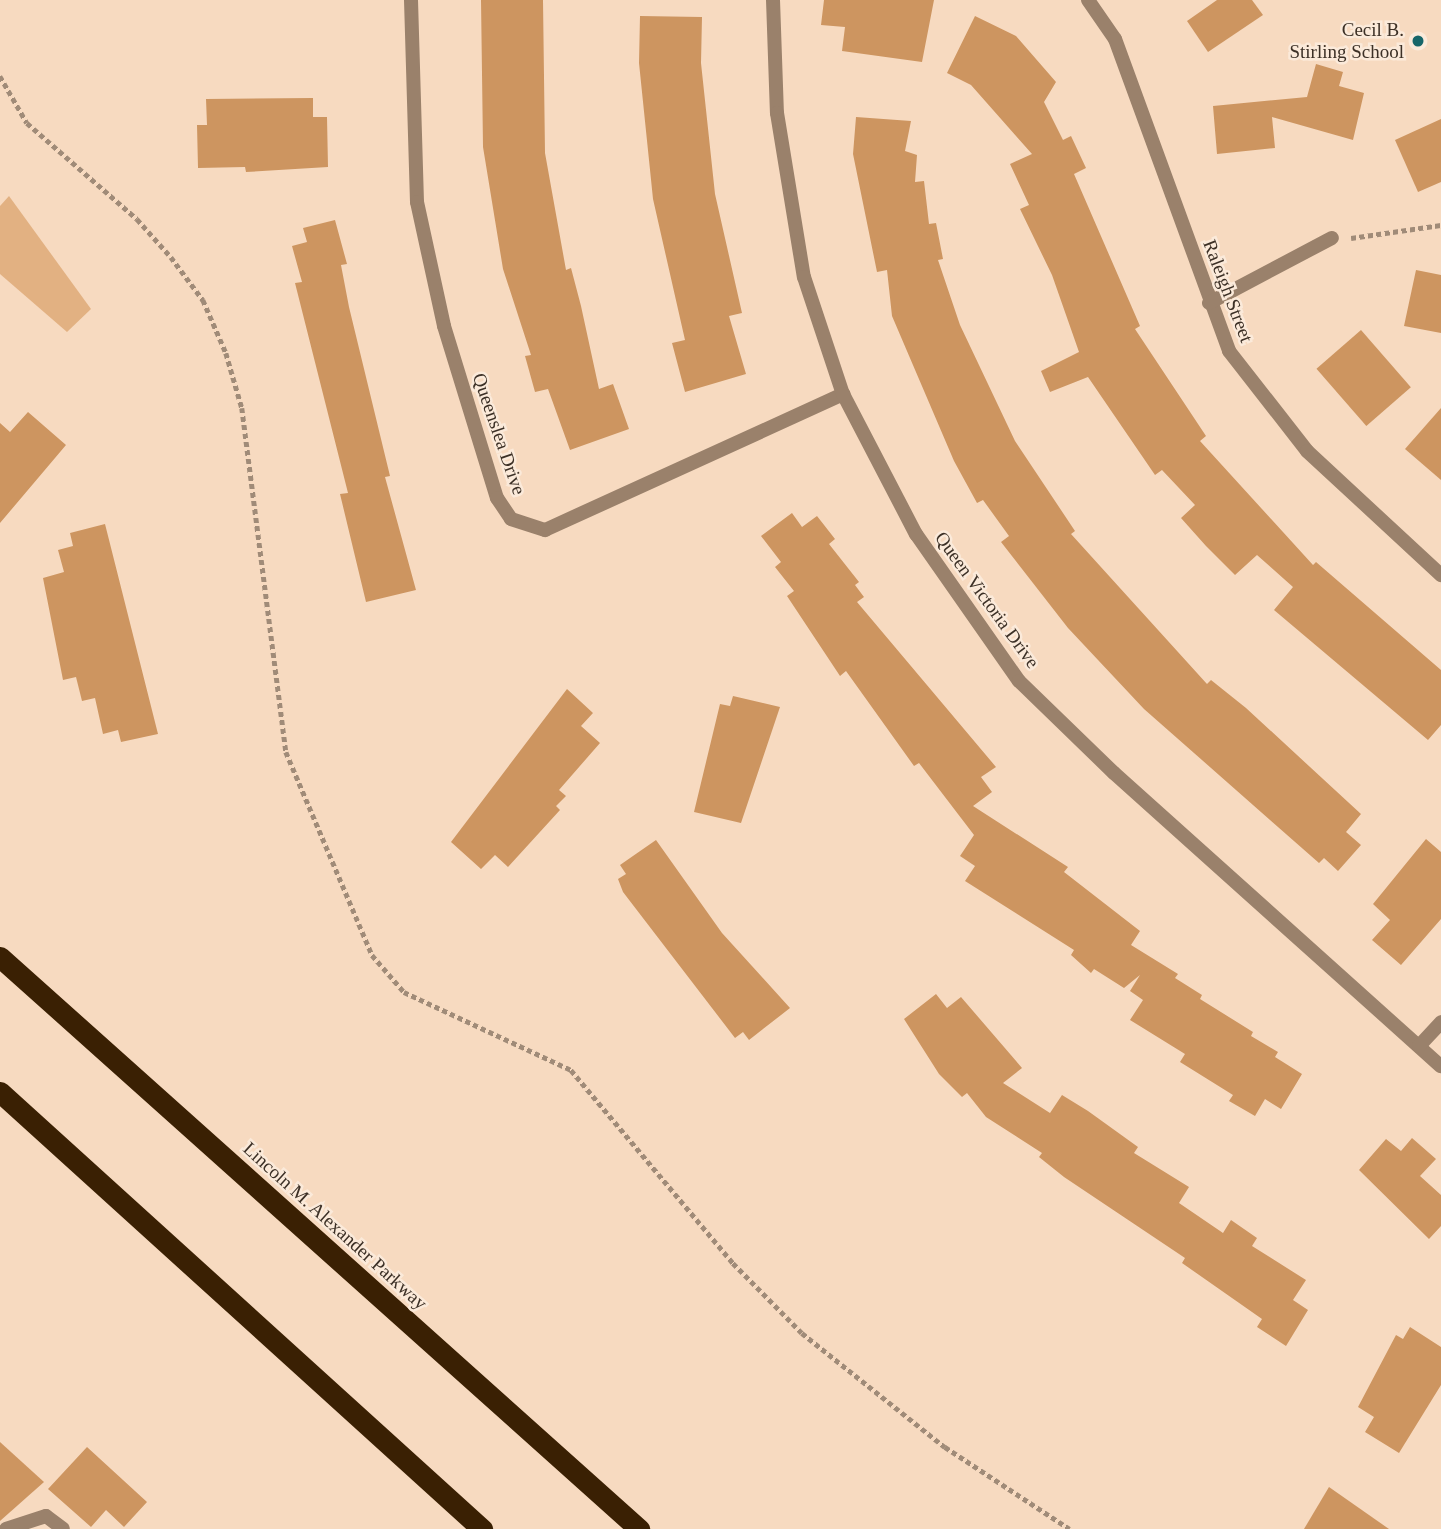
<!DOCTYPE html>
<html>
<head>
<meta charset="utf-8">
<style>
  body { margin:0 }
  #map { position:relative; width:1441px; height:1529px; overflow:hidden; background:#f7dac0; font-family:"Times New Roman",serif }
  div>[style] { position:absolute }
  .green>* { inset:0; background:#e2b182 }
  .building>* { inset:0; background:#cd9560; transform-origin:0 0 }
  .path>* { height:4.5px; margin-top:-2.25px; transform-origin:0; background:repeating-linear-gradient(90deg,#a08b78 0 5px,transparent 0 8.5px) }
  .lane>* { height:14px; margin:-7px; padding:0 7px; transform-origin:7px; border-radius:7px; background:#9a816b }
  .street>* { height:14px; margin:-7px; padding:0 7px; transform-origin:7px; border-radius:7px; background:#9a816b }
  .highway>* { height:21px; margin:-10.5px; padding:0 10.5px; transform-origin:10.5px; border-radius:10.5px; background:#3a2003 }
  .dots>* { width:19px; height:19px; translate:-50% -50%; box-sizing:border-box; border:4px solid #fbeada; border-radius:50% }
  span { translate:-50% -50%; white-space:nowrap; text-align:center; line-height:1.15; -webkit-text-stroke:5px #fbeada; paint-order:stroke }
  .poi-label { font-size:19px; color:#3c3026 }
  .right { translate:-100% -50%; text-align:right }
  .street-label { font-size:19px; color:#3c3026 }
</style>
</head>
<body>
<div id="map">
  <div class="green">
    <i style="clip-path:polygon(9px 196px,91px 309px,67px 332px,0 274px,0 206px)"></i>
  </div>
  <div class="building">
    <i style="clip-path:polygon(481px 0,543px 0,545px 153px,566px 270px,571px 268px,581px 306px,599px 389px,613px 384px,629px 429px,570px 450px,548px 389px,535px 392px,525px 356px,531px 355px,503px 269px,483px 147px)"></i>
    <i style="clip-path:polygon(824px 0,934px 0,922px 62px,842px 51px,845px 27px,821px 25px)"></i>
    <i style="clip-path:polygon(1217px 0,1252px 0,1263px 15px,1208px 52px,1187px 21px)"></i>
    <i style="clip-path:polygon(640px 16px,702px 17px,701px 63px,715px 194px,742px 313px,729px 316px,746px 374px,685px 392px,672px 343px,685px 340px,653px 199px,639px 63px)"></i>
    <i style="clip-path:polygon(975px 16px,1016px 36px,1056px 82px,1044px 102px,1063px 140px,1071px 136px,1086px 168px,1074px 174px,1140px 326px,1135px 329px,1206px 436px,1200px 441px,1313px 565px,1316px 562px,1441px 670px,1441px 725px,1428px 740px,1274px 610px,1293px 587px,1257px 555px,1235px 575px,1206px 546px,1181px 518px,1195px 505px,1162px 470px,1155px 475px,1088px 377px,1050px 392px,1041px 371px,1079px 352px,1052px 275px,1020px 209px,1029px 205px,1010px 164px,1032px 154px,971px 85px,947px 73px)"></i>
    <i style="clip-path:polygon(1316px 64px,1343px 72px,1339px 86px,1364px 93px,1353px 140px,1272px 117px,1275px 148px,1217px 154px,1213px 106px,1307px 97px)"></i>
    <i style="clip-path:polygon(313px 98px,313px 117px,327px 117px,328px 167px,246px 172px,245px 167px,198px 168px,197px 125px,207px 125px,206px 99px)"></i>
    <i style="clip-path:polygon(856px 117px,911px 121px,905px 151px,917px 155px,915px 182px,924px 181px,929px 224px,936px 223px,943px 259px,938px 260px,960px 325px,1015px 441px,1075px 531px,1071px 534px,1207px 684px,1211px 680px,1246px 708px,1361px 814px,1346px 832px,1361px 845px,1338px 871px,1324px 858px,1319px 863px,1144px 709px,1068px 628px,1001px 542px,1009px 536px,983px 500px,977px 503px,954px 461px,892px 316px,887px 270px,877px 272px,853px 154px)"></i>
    <i style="clip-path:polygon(1441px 119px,1441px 182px,1418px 192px,1395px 140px)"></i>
    <i style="clip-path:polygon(335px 220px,347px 264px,341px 265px,349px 307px,390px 476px,385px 477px,416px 590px,366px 602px,340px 494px,348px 493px,295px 283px,302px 282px,292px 246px,307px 242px,303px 228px)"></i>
    <i style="clip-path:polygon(1416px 270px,1441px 275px,1441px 333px,1404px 326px)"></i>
    <i style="left:1361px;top:330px;width:76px;height:59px;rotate:49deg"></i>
    <i style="clip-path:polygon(1441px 408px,1441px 480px,1405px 449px)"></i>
    <i style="clip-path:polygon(28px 412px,66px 445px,0 523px,0 423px,10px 432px)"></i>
    <i style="clip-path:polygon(792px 513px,802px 527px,817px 516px,835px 539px,829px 544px,859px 582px,855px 585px,864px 597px,857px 602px,996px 767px,981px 777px,992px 792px,973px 806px,1068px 867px,1064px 872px,1140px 931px,1131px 945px,1178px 974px,1175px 978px,1202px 995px,1200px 999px,1253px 1032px,1251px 1036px,1278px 1052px,1275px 1057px,1302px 1074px,1281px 1109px,1265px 1099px,1255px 1116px,1229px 1101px,1233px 1095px,1180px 1062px,1185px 1054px,1130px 1020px,1143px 1000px,1130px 991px,1140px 975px,1124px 988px,1094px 969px,1091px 973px,1071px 955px,1074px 950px,965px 881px,975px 866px,960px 856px,974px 835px,919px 763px,914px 766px,846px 671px,840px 676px,787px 596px,794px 591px,775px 567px,781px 562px,761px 536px)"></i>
    <i style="clip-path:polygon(105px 524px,158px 734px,121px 742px,118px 730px,103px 734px,95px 698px,82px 701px,76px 677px,63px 680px,43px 578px,64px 572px,58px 550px,73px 546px,70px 533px)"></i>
    <i style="clip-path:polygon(567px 689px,593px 713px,581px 726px,600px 743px,559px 790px,566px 796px,556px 806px,560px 810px,508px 867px,495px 855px,481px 869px,451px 842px)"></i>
    <i style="clip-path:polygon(733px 696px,780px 707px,741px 823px,694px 812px,720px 704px,730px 706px)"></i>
    <i style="clip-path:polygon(1426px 839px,1441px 852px,1441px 919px,1401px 965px,1372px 940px,1390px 920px,1373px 904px)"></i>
    <i style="clip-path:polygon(656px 840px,722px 933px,790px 1008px,749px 1040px,743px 1032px,735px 1038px,623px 892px,618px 879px,626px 874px,620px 865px)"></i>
    <i style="clip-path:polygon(936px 994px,947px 1008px,961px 997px,1022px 1068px,1003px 1083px,1050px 1113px,1062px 1095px,1088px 1111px,1138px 1147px,1134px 1153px,1189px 1187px,1179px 1203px,1223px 1233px,1231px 1220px,1257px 1238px,1252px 1246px,1306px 1280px,1293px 1300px,1308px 1310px,1286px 1346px,1257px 1327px,1262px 1319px,1182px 1263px,1185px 1258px,1064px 1177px,1039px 1157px,1042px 1153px,986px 1117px,967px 1093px,962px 1097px,939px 1074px,904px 1019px)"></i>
    <i style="clip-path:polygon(1412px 1138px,1436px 1159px,1420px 1176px,1441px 1195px,1441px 1226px,1429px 1239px,1359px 1170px,1386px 1139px,1401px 1151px)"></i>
    <i style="clip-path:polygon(1410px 1327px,1441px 1347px,1441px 1385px,1399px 1453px,1365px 1432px,1374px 1417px,1358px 1407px,1396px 1335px,1403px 1339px)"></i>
    <i style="clip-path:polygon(0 1442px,44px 1482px,0 1521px)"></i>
    <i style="clip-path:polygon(87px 1447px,147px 1502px,124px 1527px,106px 1510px,91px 1527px,48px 1489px)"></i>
    <i style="clip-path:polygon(1329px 1487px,1389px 1529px,1304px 1529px)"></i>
  </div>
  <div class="path">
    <i style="left:0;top:76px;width:54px;rotate:60.1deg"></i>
    <i style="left:27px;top:123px;width:146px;rotate:41.1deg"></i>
    <i style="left:137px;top:219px;width:51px;rotate:48.2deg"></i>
    <i style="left:171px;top:257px;width:54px;rotate:53.3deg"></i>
    <i style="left:203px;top:300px;width:58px;rotate:66.5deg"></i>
    <i style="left:226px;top:353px;width:57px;rotate:73.8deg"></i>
    <i style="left:242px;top:408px;width:347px;rotate:82.7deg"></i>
    <i style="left:286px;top:752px;width:220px;rotate:67deg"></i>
    <i style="left:372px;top:955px;width:49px;rotate:49.1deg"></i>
    <i style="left:404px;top:992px;width:184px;rotate:25deg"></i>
    <i style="left:571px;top:1070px;width:252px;rotate:50deg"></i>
    <i style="left:733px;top:1263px;width:98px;rotate:45.4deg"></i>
    <i style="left:802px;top:1333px;width:183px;rotate:38.6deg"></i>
    <i style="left:945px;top:1447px;width:149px;rotate:33.3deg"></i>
    <i style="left:1351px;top:238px;width:91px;rotate:-8.2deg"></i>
  </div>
  <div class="lane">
    <i style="left:6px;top:1529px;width:42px;rotate:-18deg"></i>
    <i style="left:46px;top:1516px;width:21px;rotate:37deg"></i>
  </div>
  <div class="street">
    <i style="left:411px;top:0;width:202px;rotate:88.3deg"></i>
    <i style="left:417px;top:202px;width:127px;rotate:77.7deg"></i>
    <i style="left:444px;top:326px;width:180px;rotate:72.9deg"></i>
    <i style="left:497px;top:498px;width:25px;rotate:56deg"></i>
    <i style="left:511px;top:519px;width:36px;rotate:18deg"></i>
    <i style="left:545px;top:530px;width:328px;rotate:-24.5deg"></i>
    <i style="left:773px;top:0;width:113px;rotate:88deg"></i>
    <i style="left:777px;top:113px;width:166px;rotate:80.7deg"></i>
    <i style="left:804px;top:277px;width:123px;rotate:71.6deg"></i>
    <i style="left:843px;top:394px;width:158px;rotate:62.5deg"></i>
    <i style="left:916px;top:534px;width:179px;rotate:55deg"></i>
    <i style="left:1019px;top:681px;width:132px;rotate:44.1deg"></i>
    <i style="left:1114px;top:773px;width:439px;rotate:41.9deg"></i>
    <i style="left:1088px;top:0;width:47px;rotate:55.3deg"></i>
    <i style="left:1115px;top:39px;width:332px;rotate:69.9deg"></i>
    <i style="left:1229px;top:351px;width:127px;rotate:52deg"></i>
    <i style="left:1307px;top:451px;width:183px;rotate:42.8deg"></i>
    <i style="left:1209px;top:303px;width:139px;rotate:-27.9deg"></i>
    <i style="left:1419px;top:1046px;width:33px;rotate:-47deg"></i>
  </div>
  <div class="highway">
    <i style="left:0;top:957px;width:858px;rotate:41.83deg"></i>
    <i style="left:0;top:1092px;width:651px;rotate:42.2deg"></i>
  </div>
  <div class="dots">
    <i style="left:1418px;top:41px;background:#176669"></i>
  </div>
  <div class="poi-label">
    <span class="right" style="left:1404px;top:41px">Cecil B.<br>Stirling School</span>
  </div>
  <div class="street-label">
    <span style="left:1228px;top:291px;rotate:69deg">Raleigh Street</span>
    <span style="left:499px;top:434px;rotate:71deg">Queenslea Drive</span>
    <span style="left:987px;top:600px;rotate:54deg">Queen Victoria Drive</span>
    <span style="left:335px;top:1226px;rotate:42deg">Lincoln M. Alexander Parkway</span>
  </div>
</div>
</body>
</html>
